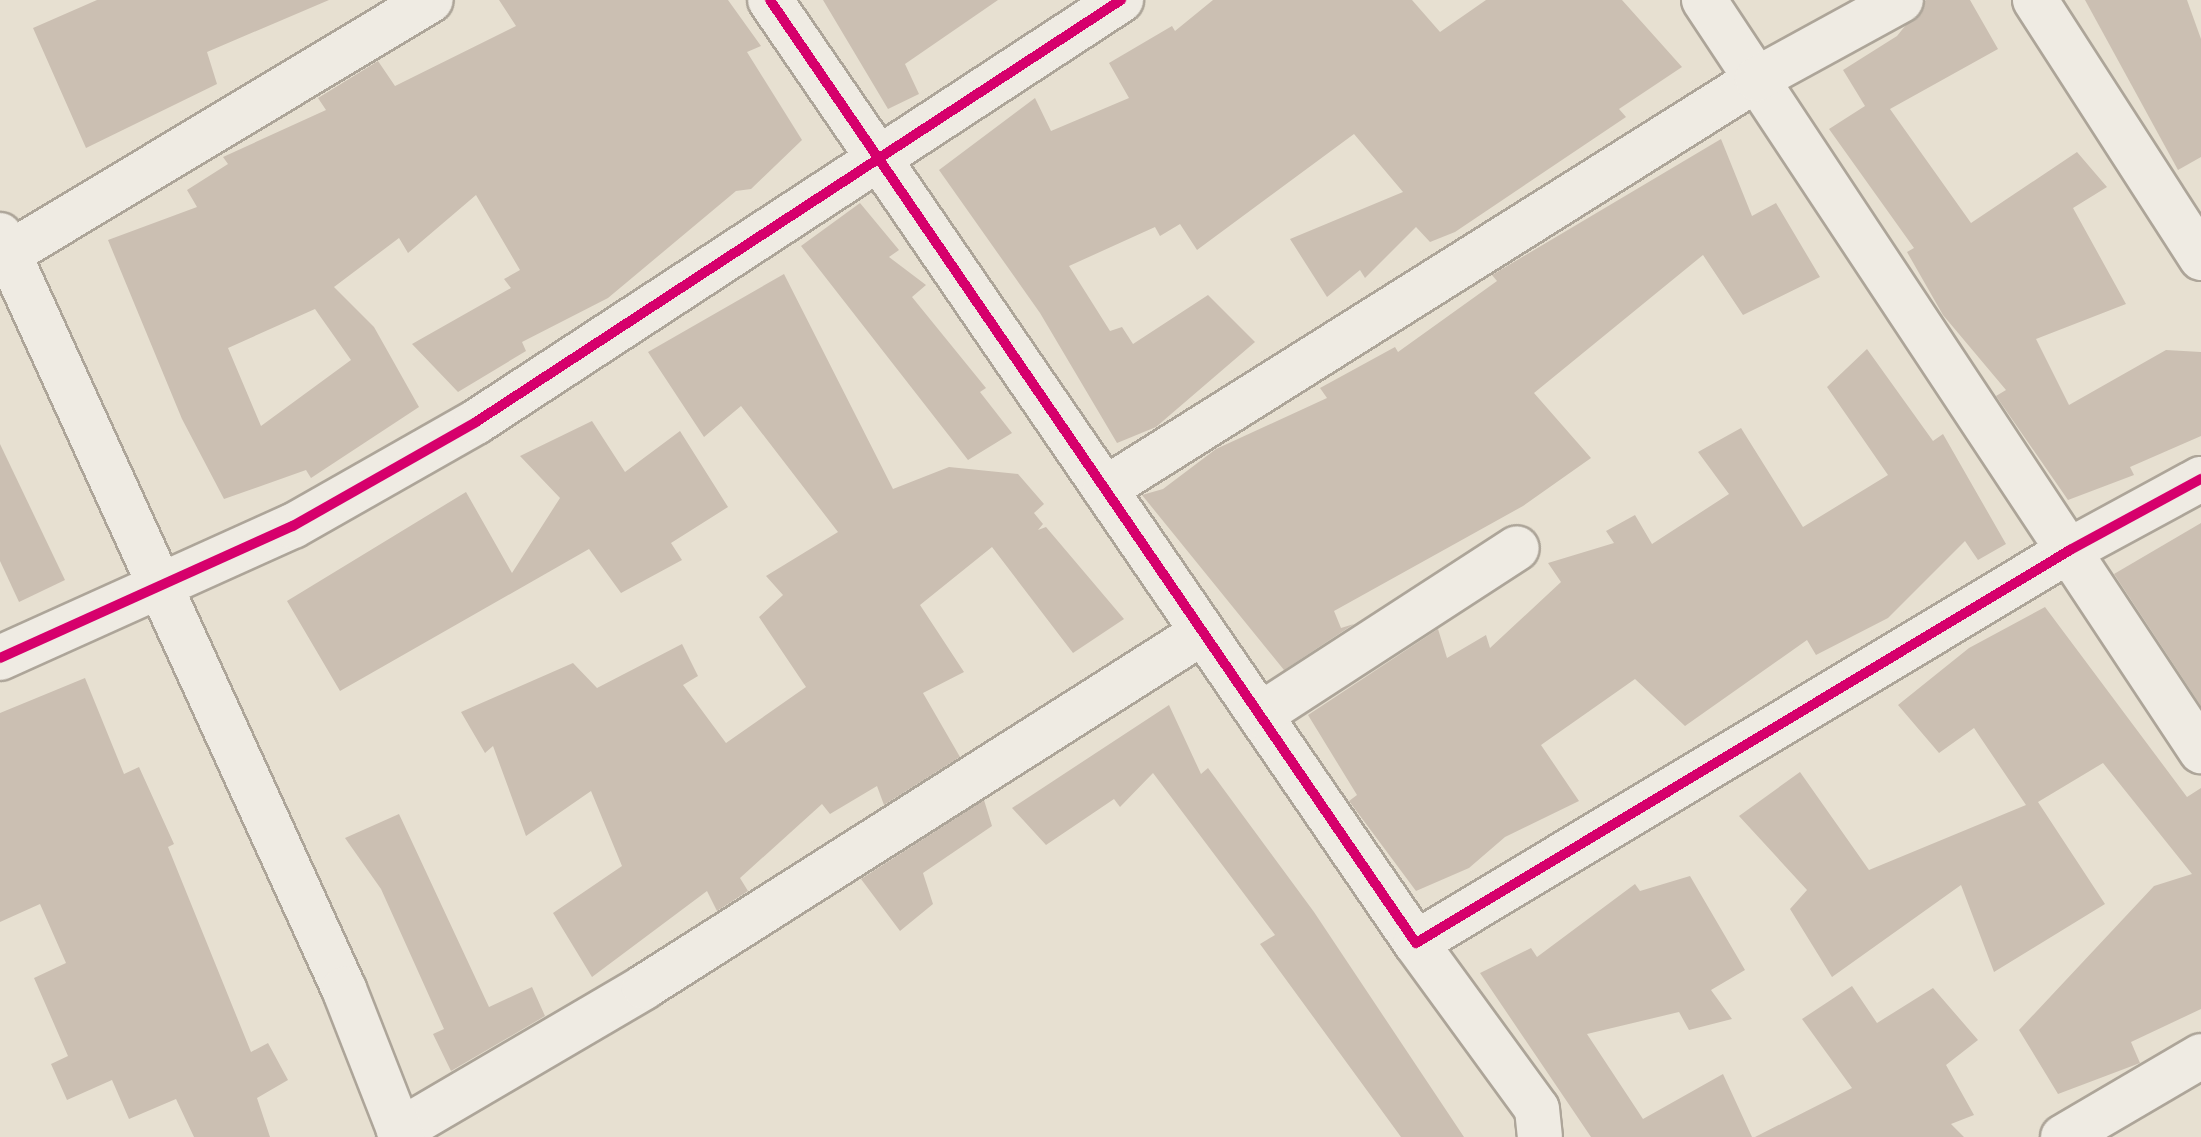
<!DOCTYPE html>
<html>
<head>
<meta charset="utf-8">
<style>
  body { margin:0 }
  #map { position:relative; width:2201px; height:1137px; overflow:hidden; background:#e7e0d1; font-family:"PT Serif",serif }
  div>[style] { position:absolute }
  .building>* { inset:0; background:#cbbfb2 }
  .roads { filter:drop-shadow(2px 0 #ada599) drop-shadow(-2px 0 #ada599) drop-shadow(0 2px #ada599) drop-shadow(0 -2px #ada599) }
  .street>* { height:44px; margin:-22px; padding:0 22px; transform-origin:22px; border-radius:22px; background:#efebe3 }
  .secondary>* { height:44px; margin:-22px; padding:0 22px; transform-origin:22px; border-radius:22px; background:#efebe3 }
  .cycleway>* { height:10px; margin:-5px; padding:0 5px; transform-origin:5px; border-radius:5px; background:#d6006c }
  span { translate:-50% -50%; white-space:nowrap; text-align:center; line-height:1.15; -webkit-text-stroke:6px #f7eed8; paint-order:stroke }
</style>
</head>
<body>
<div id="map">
  <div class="building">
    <i style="clip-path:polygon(97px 0,329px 0,207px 52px,217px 84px,86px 148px,33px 28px)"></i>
    <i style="clip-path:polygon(evenodd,499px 0,728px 0,761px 46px,747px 52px,802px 140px,751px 189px,736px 191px,608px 298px,522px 342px,526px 351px,458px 392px,412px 344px,511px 288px,504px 279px,520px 270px,476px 195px,408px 253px,399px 238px,334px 287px,374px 327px,419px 407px,311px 478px,306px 470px,224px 499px,182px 419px,108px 240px,197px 207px,187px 190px,228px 164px,223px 157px,326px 110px,318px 98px,378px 61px,395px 86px,516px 26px,499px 0,315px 309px,351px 360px,261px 426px,228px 348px,315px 309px)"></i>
    <i style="clip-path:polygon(823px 0,998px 0,905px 64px,919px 94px,888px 109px)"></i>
    <i style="clip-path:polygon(1213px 0,1412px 0,1440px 32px,1486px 0,1622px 0,1682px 67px,1619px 109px,1626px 117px,1455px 232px,1430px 242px,1416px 227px,1365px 278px,1360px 270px,1327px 297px,1290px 239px,1403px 192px,1354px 134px,1197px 250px,1180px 224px,1160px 236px,1155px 227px,1069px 266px,1110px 331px,1122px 327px,1133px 344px,1208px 295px,1255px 342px,1156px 427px,1117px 443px,1040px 313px,939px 170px,1035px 98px,1051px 131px,1129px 98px,1109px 63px,1172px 26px,1175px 31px)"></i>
    <i style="clip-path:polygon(1926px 0,1970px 0,1998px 49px,1890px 109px,1971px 223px,2077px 152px,2107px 187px,2073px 208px,2126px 304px,2036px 339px,2069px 405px,2166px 350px,2201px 352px,2201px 436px,2130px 467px,2134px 475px,2068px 500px,1996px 396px,2006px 390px,1943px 315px,1907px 252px,1914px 248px,1829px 129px,1865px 106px,1843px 70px,1897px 36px)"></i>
    <i style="clip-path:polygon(2085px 0,2187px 0,2201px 39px,2201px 157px,2178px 170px)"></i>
    <i style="clip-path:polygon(1721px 139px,1752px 216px,1776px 203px,1820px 277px,1743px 315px,1703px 255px,1534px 393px,1591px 458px,1523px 506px,1334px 611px,1341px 628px,1354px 624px,1284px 670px,1142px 495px,1163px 489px,1216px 449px,1327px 398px,1320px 388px,1395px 347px,1398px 352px,1497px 281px,1492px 275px)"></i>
    <i style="clip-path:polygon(860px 203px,899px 250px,889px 257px,926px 285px,912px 297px,986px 388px,980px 392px,1012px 433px,968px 460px,801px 246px)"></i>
    <i style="clip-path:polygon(784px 274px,893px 489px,949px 467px,1018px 474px,1044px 504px,1034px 513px,1043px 524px,1038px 530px,1046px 527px,1124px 619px,1073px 653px,992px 547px,920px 605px,964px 672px,923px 693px,960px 757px,884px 805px,877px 786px,830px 814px,822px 804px,740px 878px,748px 891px,717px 911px,707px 891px,592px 977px,553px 913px,622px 866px,591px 791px,526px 836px,493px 746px,485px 753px,461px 712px,573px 663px,597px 688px,682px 644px,698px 676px,683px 685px,726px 743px,806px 687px,759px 617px,783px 595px,766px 576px,838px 532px,741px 406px,704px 437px,648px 352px)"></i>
    <i style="clip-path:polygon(1867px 349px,1933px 441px,1943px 434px,2006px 544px,1978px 560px,1965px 541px,1888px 618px,1816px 655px,1807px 640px,1685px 726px,1635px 679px,1541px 745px,1579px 801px,1505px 837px,1469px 868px,1416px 891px,1349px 801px,1357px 795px,1308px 715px,1438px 629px,1447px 658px,1486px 635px,1490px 648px,1561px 582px,1548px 563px,1614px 543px,1606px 531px,1635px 515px,1652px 544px,1729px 494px,1698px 452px,1741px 428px,1803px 527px,1888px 475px,1827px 387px)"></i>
    <i style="clip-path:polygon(592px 421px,625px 472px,680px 431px,728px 507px,671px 543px,682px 560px,621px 593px,589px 549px,340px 691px,287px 601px,466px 492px,512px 573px,560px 498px,520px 456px)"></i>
    <i style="clip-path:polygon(0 444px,65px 580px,19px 602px,0 561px)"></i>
    <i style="clip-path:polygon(2201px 523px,2201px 706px,2114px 574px)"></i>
    <i style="clip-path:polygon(2045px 607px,2187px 797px,2201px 788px,2201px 1009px,2131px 1042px,2140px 1063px,2058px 1094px,2019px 1030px,2154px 886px,2192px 874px,2103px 763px,2038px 802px,2105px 904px,1994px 972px,1961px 885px,1832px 977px,1790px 909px,1807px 890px,1739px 816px,1800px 772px,1869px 870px,2026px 805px,1974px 728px,1939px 753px,1898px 705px,1969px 648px)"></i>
    <i style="clip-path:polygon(85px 678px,124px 774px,139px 767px,174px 844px,168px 847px,251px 1052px,268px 1043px,288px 1080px,257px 1098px,270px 1137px,194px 1137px,176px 1099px,129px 1119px,112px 1080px,67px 1100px,51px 1064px,68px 1056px,34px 978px,66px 963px,40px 904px,0 922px,0 713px)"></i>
    <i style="clip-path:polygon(1169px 705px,1201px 774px,1208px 768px,1314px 912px,1464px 1137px,1401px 1137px,1260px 944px,1275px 935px,1153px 773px,1120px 807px,1114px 799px,1046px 845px,1012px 808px)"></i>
    <i style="clip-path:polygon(984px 800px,992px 826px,923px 873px,933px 904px,900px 931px,861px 879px)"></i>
    <i style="clip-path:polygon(399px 814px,489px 1007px,532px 987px,545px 1016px,451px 1071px,433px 1034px,444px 1029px,381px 889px,345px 838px)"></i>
    <i style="clip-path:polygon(1690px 876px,1745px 970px,1711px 990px,1732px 1019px,1689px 1030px,1679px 1012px,1587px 1034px,1643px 1119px,1723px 1074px,1752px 1137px,1591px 1137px,1480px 973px,1531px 948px,1537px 957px,1635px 884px,1640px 891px)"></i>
    <i style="clip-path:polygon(1852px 986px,1877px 1023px,1933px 988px,1978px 1040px,1946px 1065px,1974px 1115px,1951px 1124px,1964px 1137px,1755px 1137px,1852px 1088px,1802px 1019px)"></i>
  </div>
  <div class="roads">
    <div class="street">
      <i style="left:770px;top:0;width:1143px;rotate:55.59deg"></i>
      <i style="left:1416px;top:943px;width:763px;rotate:-31deg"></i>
      <i style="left:2070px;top:550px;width:149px;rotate:-28.5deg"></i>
      <i style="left:1704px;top:0;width:901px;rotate:56.5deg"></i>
      <i style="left:2035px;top:0;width:307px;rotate:57.2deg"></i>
      <i style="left:8px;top:254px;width:493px;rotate:-31deg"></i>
      <i style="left:1105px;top:489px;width:770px;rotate:-32.16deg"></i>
      <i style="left:1757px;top:79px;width:164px;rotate:-28.7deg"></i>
      <i style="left:0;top:658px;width:321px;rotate:-24.3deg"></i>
      <i style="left:293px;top:526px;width:210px;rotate:-29.6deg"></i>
      <i style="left:476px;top:422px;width:771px;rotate:-33.2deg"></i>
      <i style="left:1260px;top:715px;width:306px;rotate:-33deg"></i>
      <i style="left:1416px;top:943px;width:205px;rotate:53.9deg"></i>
      <i style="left:1537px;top:1109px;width:28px;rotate:84deg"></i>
      <i style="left:399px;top:1131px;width:284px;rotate:-30.4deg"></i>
      <i style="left:644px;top:987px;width:662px;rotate:-32.42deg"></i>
      <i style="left:2063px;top:1137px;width:160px;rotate:-30.4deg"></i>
    </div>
    <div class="secondary">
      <i style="left:0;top:235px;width:829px;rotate:65.48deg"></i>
      <i style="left:344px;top:989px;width:159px;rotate:68.6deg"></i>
    </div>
  </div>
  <div class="cycleway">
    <i style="left:770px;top:0;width:1143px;rotate:55.59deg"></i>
    <i style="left:1416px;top:943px;width:763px;rotate:-31deg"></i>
    <i style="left:2070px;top:550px;width:149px;rotate:-28.5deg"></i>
    <i style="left:0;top:658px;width:321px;rotate:-24.3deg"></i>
    <i style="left:293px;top:526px;width:210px;rotate:-29.6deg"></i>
    <i style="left:476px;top:422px;width:771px;rotate:-33.2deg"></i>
  </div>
</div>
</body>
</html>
